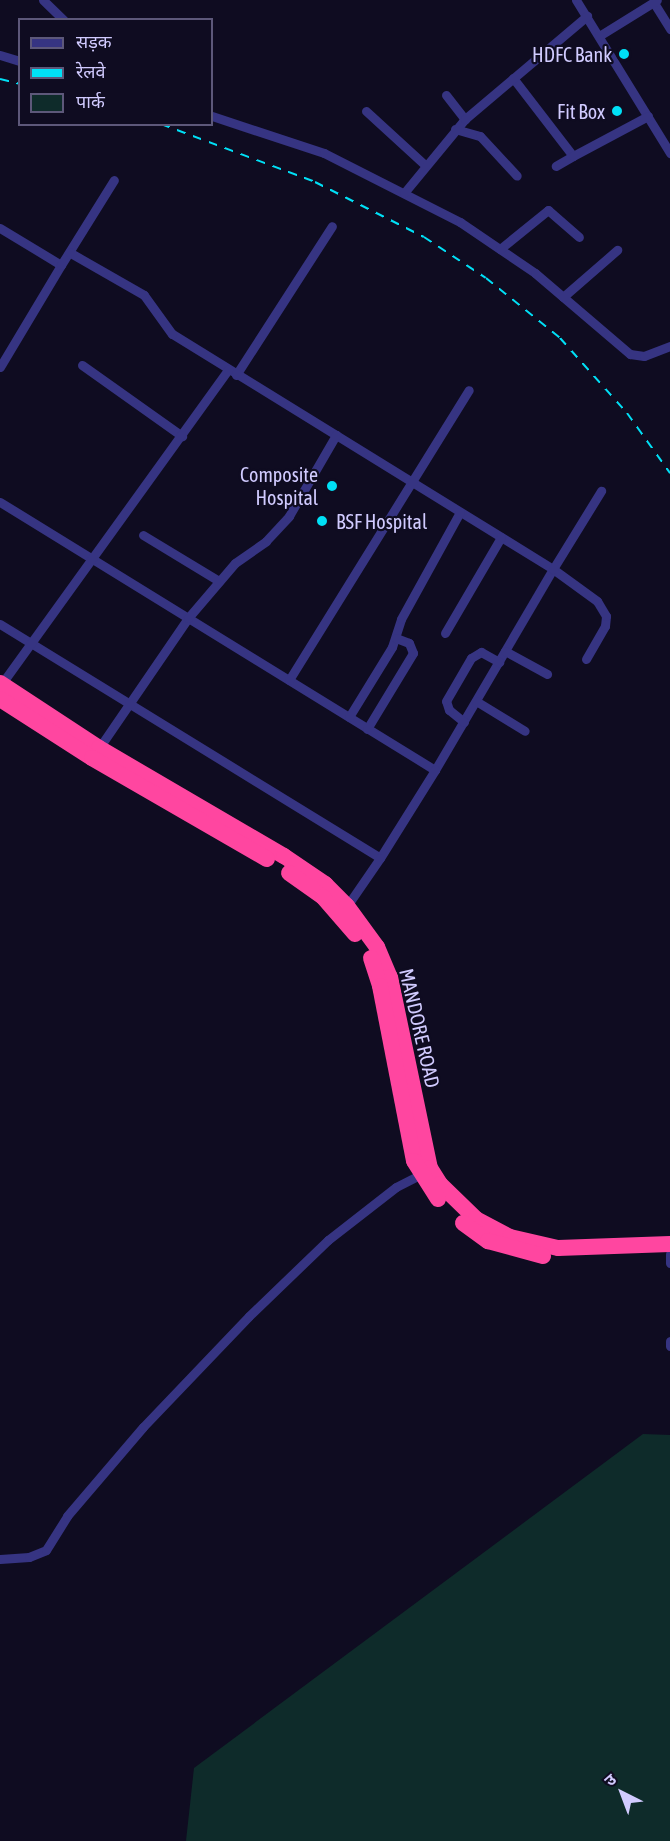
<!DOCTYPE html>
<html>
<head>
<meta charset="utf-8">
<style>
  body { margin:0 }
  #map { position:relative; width:670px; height:1841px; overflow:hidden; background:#0f0c21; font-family:"Asap Condensed","Noto Sans Devanagari",sans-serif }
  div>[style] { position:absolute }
  .green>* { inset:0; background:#0e2b2a }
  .street>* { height:9px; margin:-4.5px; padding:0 4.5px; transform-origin:4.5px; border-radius:4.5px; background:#363482 }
  .highway>* { height:16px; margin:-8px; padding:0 8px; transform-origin:8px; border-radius:8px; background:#ff46a0 }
  .rail>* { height:2px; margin-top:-1px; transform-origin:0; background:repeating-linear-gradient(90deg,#00e0f6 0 9px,transparent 0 17px) }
  .dots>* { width:16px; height:16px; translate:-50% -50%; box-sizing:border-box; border:3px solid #0f0c21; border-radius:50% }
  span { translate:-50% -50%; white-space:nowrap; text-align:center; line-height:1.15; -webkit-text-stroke:4.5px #0f0c21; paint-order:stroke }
  .poi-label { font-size:20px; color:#d1cbff }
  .right { translate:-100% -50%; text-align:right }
  .left { translate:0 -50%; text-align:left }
  .street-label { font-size:20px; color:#d1cbff }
  .legend { position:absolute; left:18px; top:18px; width:195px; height:108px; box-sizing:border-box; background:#0f0c21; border:2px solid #5d587a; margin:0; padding:8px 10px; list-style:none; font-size:18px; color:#d1cbff }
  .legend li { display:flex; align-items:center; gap:12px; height:30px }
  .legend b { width:30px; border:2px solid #5d587a }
  .north { position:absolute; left:592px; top:1763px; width:60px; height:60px; -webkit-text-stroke:4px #0f0c21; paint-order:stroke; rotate:318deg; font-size:16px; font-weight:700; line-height:24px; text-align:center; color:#d1cbff }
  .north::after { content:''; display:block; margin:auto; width:21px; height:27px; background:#d1cbff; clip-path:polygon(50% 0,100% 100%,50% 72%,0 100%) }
</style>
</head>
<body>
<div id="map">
  <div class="green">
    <i style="clip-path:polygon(643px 1434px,670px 1435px,670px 1841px,186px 1841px,194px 1768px)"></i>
  </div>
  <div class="street">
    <i style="left:43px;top:0;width:29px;rotate:44deg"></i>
    <i style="left:576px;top:0;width:180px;rotate:58.4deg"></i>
    <i style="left:654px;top:3px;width:31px;rotate:58deg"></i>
    <i style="left:599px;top:36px;width:68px;rotate:-31.8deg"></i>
    <i style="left:0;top:55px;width:21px;rotate:17deg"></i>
    <i style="left:513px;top:78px;width:98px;rotate:52.4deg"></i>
    <i style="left:573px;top:156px;width:20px;rotate:150deg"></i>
    <i style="left:446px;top:95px;width:31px;rotate:52deg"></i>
    <i style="left:366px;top:111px;width:80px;rotate:42.5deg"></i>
    <i style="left:212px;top:116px;width:118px;rotate:18.3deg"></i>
    <i style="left:324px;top:153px;width:153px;rotate:26.9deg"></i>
    <i style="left:460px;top:222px;width:91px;rotate:34.2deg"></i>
    <i style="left:535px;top:273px;width:125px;rotate:40.5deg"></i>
    <i style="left:630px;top:354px;width:14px;rotate:8deg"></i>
    <i style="left:644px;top:356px;width:28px;rotate:-21deg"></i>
    <i style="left:455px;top:129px;width:26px;rotate:16deg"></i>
    <i style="left:480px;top:136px;width:54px;rotate:47.2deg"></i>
    <i style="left:573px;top:156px;width:85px;rotate:-28.1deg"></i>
    <i style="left:404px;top:193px;width:96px;rotate:-50.5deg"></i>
    <i style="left:465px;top:119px;width:160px;rotate:-40.2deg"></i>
    <i style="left:0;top:228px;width:71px;rotate:31.2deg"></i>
    <i style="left:61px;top:265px;width:119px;rotate:120.9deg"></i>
    <i style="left:500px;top:249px;width:62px;rotate:-39.1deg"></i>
    <i style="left:548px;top:210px;width:41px;rotate:41.1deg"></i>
    <i style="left:61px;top:265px;width:100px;rotate:-58.1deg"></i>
    <i style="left:563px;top:297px;width:72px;rotate:-41deg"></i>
    <i style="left:82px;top:365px;width:123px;rotate:35.4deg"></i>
    <i style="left:236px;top:375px;width:177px;rotate:-57.2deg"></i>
    <i style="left:0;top:502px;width:511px;rotate:31.64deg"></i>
    <i style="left:435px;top:770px;width:233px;rotate:-59.6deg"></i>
    <i style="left:553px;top:569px;width:448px;rotate:-148.3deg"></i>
    <i style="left:172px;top:334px;width:48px;rotate:-125.7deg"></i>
    <i style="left:144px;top:295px;width:86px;rotate:-150.2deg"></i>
    <i style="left:143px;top:535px;width:89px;rotate:31.2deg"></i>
    <i style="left:0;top:624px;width:446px;rotate:31.6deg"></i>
    <i style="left:380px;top:858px;width:104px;rotate:-58deg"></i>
    <i style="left:445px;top:633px;width:111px;rotate:-59.7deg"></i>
    <i style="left:505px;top:651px;width:48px;rotate:28.7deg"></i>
    <i style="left:586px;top:659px;width:38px;rotate:-60deg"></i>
    <i style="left:605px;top:626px;width:10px;rotate:-84deg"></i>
    <i style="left:606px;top:616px;width:17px;rotate:-121deg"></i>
    <i style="left:597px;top:601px;width:54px;rotate:-144deg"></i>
    <i style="left:553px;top:569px;width:92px;rotate:-58.4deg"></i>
    <i style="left:289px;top:680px;width:341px;rotate:-58.2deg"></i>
    <i style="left:0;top:686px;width:390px;rotate:-54.2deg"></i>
    <i style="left:476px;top:701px;width:57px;rotate:31.5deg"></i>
    <i style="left:349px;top:717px;width:82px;rotate:-58.4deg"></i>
    <i style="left:392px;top:647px;width:29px;rotate:-72deg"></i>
    <i style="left:401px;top:619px;width:122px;rotate:-61.1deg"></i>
    <i style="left:464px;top:722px;width:19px;rotate:-141deg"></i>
    <i style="left:449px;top:710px;width:9px;rotate:-108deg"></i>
    <i style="left:446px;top:701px;width:50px;rotate:-59.8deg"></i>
    <i style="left:471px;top:658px;width:12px;rotate:-31deg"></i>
    <i style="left:481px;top:652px;width:21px;rotate:29deg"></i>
    <i style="left:367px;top:729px;width:89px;rotate:-58.8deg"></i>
    <i style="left:413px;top:653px;width:11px;rotate:-112deg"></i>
    <i style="left:409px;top:643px;width:14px;rotate:-159deg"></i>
    <i style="left:97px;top:751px;width:161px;rotate:-55.6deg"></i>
    <i style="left:188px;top:618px;width:72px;rotate:-49.5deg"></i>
    <i style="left:235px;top:563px;width:38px;rotate:-35deg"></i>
    <i style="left:266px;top:541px;width:34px;rotate:-47deg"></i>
    <i style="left:289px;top:516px;width:94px;rotate:-59.9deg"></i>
    <i style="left:347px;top:906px;width:58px;rotate:-55.5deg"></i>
    <i style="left:670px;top:1254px;width:9px;rotate:90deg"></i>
    <i style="left:670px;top:1341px;width:5px;rotate:90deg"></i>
    <i style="left:0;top:1559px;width:29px;rotate:-4deg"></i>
    <i style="left:29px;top:1557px;width:18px;rotate:-22deg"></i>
    <i style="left:46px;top:1550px;width:40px;rotate:-58deg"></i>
    <i style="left:67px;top:1516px;width:117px;rotate:-49.5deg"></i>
    <i style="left:143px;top:1427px;width:153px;rotate:-46.3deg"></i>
    <i style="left:249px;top:1316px;width:110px;rotate:-43.9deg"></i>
    <i style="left:328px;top:1240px;width:86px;rotate:-37.9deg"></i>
    <i style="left:396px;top:1187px;width:27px;rotate:-27deg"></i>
  </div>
  <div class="highway">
    <i style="left:0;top:683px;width:118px;rotate:33.3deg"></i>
    <i style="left:99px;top:748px;width:214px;rotate:30.3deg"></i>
    <i style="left:284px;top:856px;width:50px;rotate:34.3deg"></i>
    <i style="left:325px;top:884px;width:31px;rotate:45deg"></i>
    <i style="left:347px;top:906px;width:51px;rotate:53.8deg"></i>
    <i style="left:377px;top:947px;width:33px;rotate:67deg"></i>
    <i style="left:390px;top:977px;width:195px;rotate:78.2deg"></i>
    <i style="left:430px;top:1168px;width:19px;rotate:58deg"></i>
    <i style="left:440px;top:1184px;width:50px;rotate:44.2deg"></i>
    <i style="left:476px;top:1219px;width:38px;rotate:28deg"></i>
    <i style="left:510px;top:1237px;width:49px;rotate:12.9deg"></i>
    <i style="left:558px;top:1248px;width:112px;rotate:-2deg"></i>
    <i style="left:0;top:699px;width:109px;rotate:32.7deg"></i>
    <i style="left:92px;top:758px;width:202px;rotate:30deg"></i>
    <i style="left:289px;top:873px;width:42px;rotate:35.2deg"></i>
    <i style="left:323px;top:897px;width:49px;rotate:49.1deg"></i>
    <i style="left:371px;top:958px;width:29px;rotate:72deg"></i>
    <i style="left:380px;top:986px;width:178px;rotate:79deg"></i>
    <i style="left:414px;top:1161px;width:45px;rotate:57.7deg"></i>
    <i style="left:463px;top:1223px;width:31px;rotate:36deg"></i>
    <i style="left:488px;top:1241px;width:57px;rotate:15.3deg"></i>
  </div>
  <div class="rail">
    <i style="left:0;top:79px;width:21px;rotate:14deg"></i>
    <i style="left:161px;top:124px;width:165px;rotate:20.6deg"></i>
    <i style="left:315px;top:182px;width:122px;rotate:26.8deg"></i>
    <i style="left:424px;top:237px;width:74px;rotate:33.5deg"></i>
    <i style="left:486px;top:278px;width:95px;rotate:39deg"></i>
    <i style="left:560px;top:338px;width:101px;rotate:48.2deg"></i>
    <i style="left:627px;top:413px;width:74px;rotate:54.4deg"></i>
  </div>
  <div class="dots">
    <i style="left:624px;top:54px;background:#00e0f6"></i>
    <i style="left:617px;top:111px;background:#00e0f6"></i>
    <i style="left:332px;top:486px;background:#00e0f6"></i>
    <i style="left:322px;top:521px;background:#00e0f6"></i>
  </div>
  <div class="poi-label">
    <span class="right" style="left:612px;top:54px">HDFC Bank</span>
    <span class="right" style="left:605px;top:111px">Fit Box</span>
    <span class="right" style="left:318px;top:486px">Composite<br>Hospital</span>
    <span class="left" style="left:336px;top:521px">BSF Hospital</span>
  </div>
  <div class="street-label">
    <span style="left:420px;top:1028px;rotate:77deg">MANDORE ROAD</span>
  </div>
  <ul class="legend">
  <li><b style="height:8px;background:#363482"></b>सड़क</li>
  <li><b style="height:8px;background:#00e0f6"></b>रेलवे</li>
  <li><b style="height:16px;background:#0e2b2a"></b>पार्क</li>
  </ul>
  <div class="north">उ</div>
</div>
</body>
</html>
